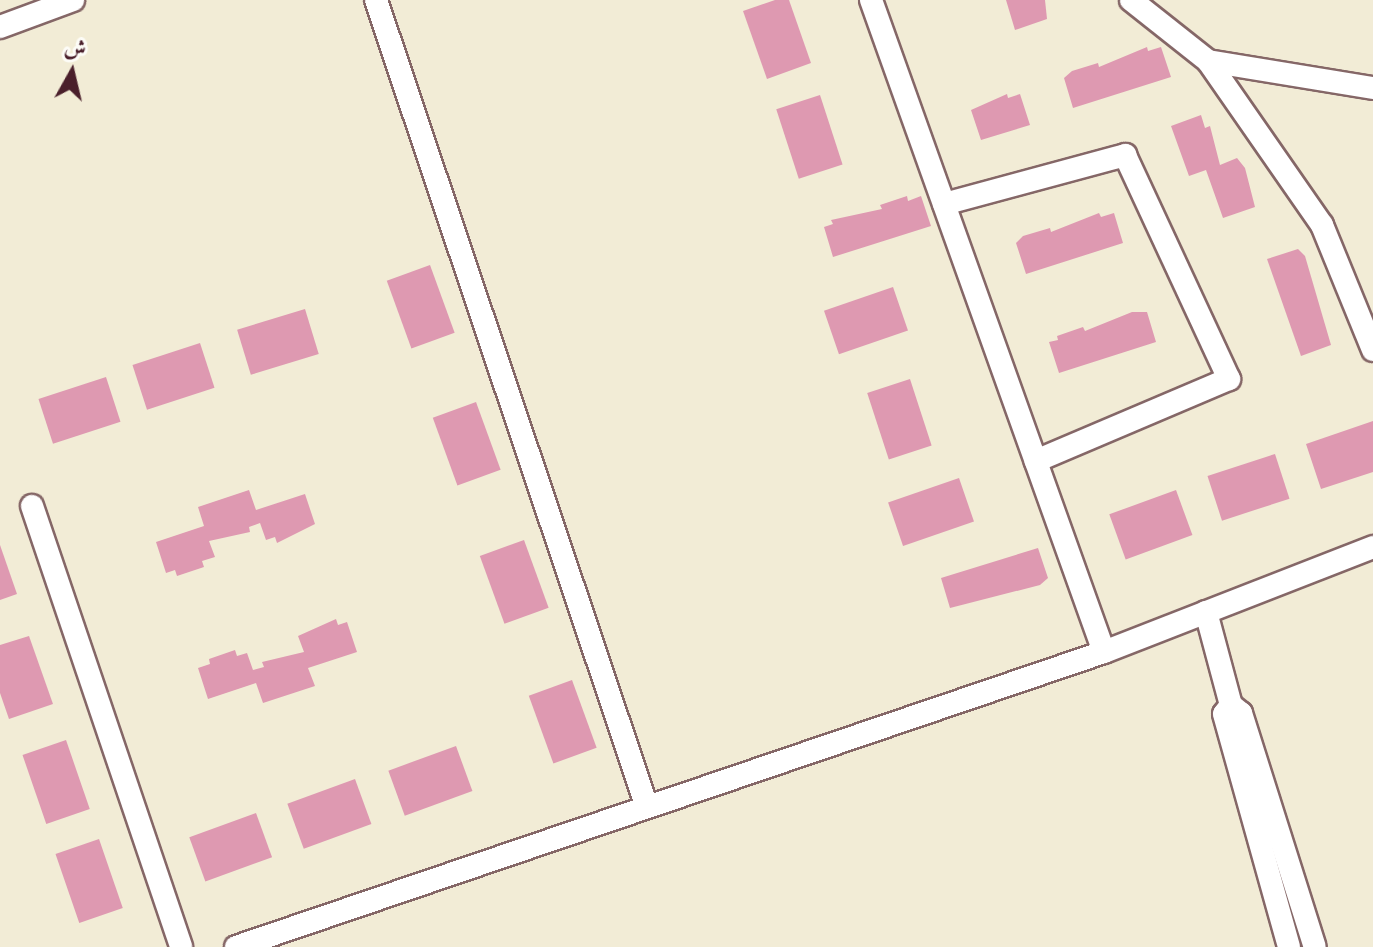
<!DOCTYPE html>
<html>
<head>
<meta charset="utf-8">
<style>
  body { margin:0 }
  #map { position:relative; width:1373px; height:947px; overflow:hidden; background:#f2ecd6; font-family:Alegreya,Amiri,serif }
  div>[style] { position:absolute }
  .building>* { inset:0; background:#de99b1; transform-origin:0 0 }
  .roads { filter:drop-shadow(2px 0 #856767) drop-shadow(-2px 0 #856767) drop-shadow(0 2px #856767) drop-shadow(0 -2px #856767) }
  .minor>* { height:22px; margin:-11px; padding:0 11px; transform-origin:11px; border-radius:11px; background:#fff }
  span { translate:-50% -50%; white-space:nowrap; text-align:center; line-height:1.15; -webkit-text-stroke:7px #fdfcf7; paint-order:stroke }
  .north { position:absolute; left:32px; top:32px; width:80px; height:80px; -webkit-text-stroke:6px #fdfcf7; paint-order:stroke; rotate:8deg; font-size:22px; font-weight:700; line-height:32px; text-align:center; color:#4a1f2b }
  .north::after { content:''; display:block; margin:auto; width:28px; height:36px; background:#4a1f2b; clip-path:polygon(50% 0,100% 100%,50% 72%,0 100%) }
</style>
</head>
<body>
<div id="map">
  <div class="building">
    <i style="clip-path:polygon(775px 0,789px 0,811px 63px,767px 79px,743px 11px)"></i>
    <i style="clip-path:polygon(1006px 0,1045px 0,1047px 19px,1015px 30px)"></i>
    <i style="clip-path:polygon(1147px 47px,1148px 51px,1161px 47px,1171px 77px,1073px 108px,1064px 78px,1072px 71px,1098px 63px,1099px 67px)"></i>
    <i style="clip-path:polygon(1007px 94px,1008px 98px,1020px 94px,1030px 125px,981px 140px,971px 110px)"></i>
    <i style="left:820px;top:95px;width:73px;height:46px;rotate:72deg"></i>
    <i style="clip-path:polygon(1201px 115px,1205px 128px,1210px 126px,1220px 165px,1237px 158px,1245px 168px,1255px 207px,1223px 218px,1206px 170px,1189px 176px,1171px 126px)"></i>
    <i style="clip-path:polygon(907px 196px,908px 201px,921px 196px,931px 226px,833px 257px,824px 227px,833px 224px,831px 220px,882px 209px,880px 205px)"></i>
    <i style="clip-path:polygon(1099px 213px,1101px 217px,1114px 213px,1123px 243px,1026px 274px,1016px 243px,1023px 236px,1050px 228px,1051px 232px)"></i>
    <i style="clip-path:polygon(1298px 249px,1305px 256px,1331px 345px,1301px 356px,1267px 259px)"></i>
    <i style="left:430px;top:265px;width:72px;height:46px;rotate:70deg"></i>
    <i style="left:893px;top:287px;width:46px;height:73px;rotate:71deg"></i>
    <i style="left:305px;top:309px;width:47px;height:71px;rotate:73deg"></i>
    <i style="clip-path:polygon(1132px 312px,1147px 312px,1156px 342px,1059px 373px,1049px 342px,1058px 340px,1057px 336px,1083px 327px,1085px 331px)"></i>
    <i style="left:200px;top:343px;width:47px;height:71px;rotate:72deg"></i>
    <i style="left:106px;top:377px;width:47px;height:71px;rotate:72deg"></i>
    <i style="left:910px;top:379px;width:70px;height:45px;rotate:72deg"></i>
    <i style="left:476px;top:402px;width:72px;height:46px;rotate:70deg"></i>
    <i style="clip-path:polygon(1373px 421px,1373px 472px,1321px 489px,1306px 444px)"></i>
    <i style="left:1275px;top:454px;width:47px;height:71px;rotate:72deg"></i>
    <i style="left:959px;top:478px;width:46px;height:75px;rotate:71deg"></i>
    <i style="clip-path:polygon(249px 490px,256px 510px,305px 494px,315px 524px,277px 543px,275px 537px,266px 540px,260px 523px,249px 527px,250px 532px,209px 541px,215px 557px,202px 561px,204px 567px,177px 576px,175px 570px,166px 573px,156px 542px,204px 526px,198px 507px)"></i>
    <i style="left:1176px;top:490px;width:48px;height:71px;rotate:70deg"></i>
    <i style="left:524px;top:540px;width:72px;height:47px;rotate:70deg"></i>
    <i style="clip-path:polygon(0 545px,17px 594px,0 600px)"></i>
    <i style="clip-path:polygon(1038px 548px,1048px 578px,1040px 585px,950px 608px,941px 578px)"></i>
    <i style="clip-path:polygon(336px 619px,338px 625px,347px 622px,357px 652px,308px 668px,315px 686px,263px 703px,256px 683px,208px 699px,198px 668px,210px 664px,209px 659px,235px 650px,237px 656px,247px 653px,253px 670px,264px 667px,262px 662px,304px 652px,298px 636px)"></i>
    <i style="clip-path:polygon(29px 636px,53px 704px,9px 719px,0 693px,0 645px)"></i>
    <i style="left:572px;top:680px;width:72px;height:46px;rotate:70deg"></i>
    <i style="left:66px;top:740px;width:73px;height:46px;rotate:71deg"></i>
    <i style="left:456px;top:746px;width:48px;height:72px;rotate:70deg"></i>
    <i style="left:355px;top:779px;width:48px;height:72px;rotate:70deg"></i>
    <i style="left:256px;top:813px;width:47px;height:71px;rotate:70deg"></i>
    <i style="left:99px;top:839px;width:73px;height:46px;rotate:71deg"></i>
  </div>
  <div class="roads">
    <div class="minor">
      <i style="left:376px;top:0;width:851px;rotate:71.44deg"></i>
      <i style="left:871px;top:0;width:692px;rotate:70.34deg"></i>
      <i style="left:1131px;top:0;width:98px;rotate:38.4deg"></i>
      <i style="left:1208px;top:61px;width:200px;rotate:55.2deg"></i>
      <i style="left:1322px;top:225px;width:135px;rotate:67.8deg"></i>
      <i style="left:0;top:27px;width:78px;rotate:-20.3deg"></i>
      <i style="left:1208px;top:61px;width:167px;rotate:9.3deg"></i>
      <i style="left:944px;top:204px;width:188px;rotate:-15.1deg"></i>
      <i style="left:1125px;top:155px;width:247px;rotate:65.1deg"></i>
      <i style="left:1229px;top:379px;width:210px;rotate:157deg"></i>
      <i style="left:32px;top:506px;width:465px;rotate:71.3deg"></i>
      <i style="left:1206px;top:612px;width:96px;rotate:75deg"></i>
      <i style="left:1231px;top:705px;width:13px;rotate:39deg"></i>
      <i style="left:1241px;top:713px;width:245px;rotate:72.5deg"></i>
      <i style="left:1231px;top:705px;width:11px;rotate:128deg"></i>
      <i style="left:1224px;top:714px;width:242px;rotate:74.4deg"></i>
      <i style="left:236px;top:947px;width:917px;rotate:-18.77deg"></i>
      <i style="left:1104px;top:652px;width:289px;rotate:-21.3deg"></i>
    </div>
  </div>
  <div class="north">ش</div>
</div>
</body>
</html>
